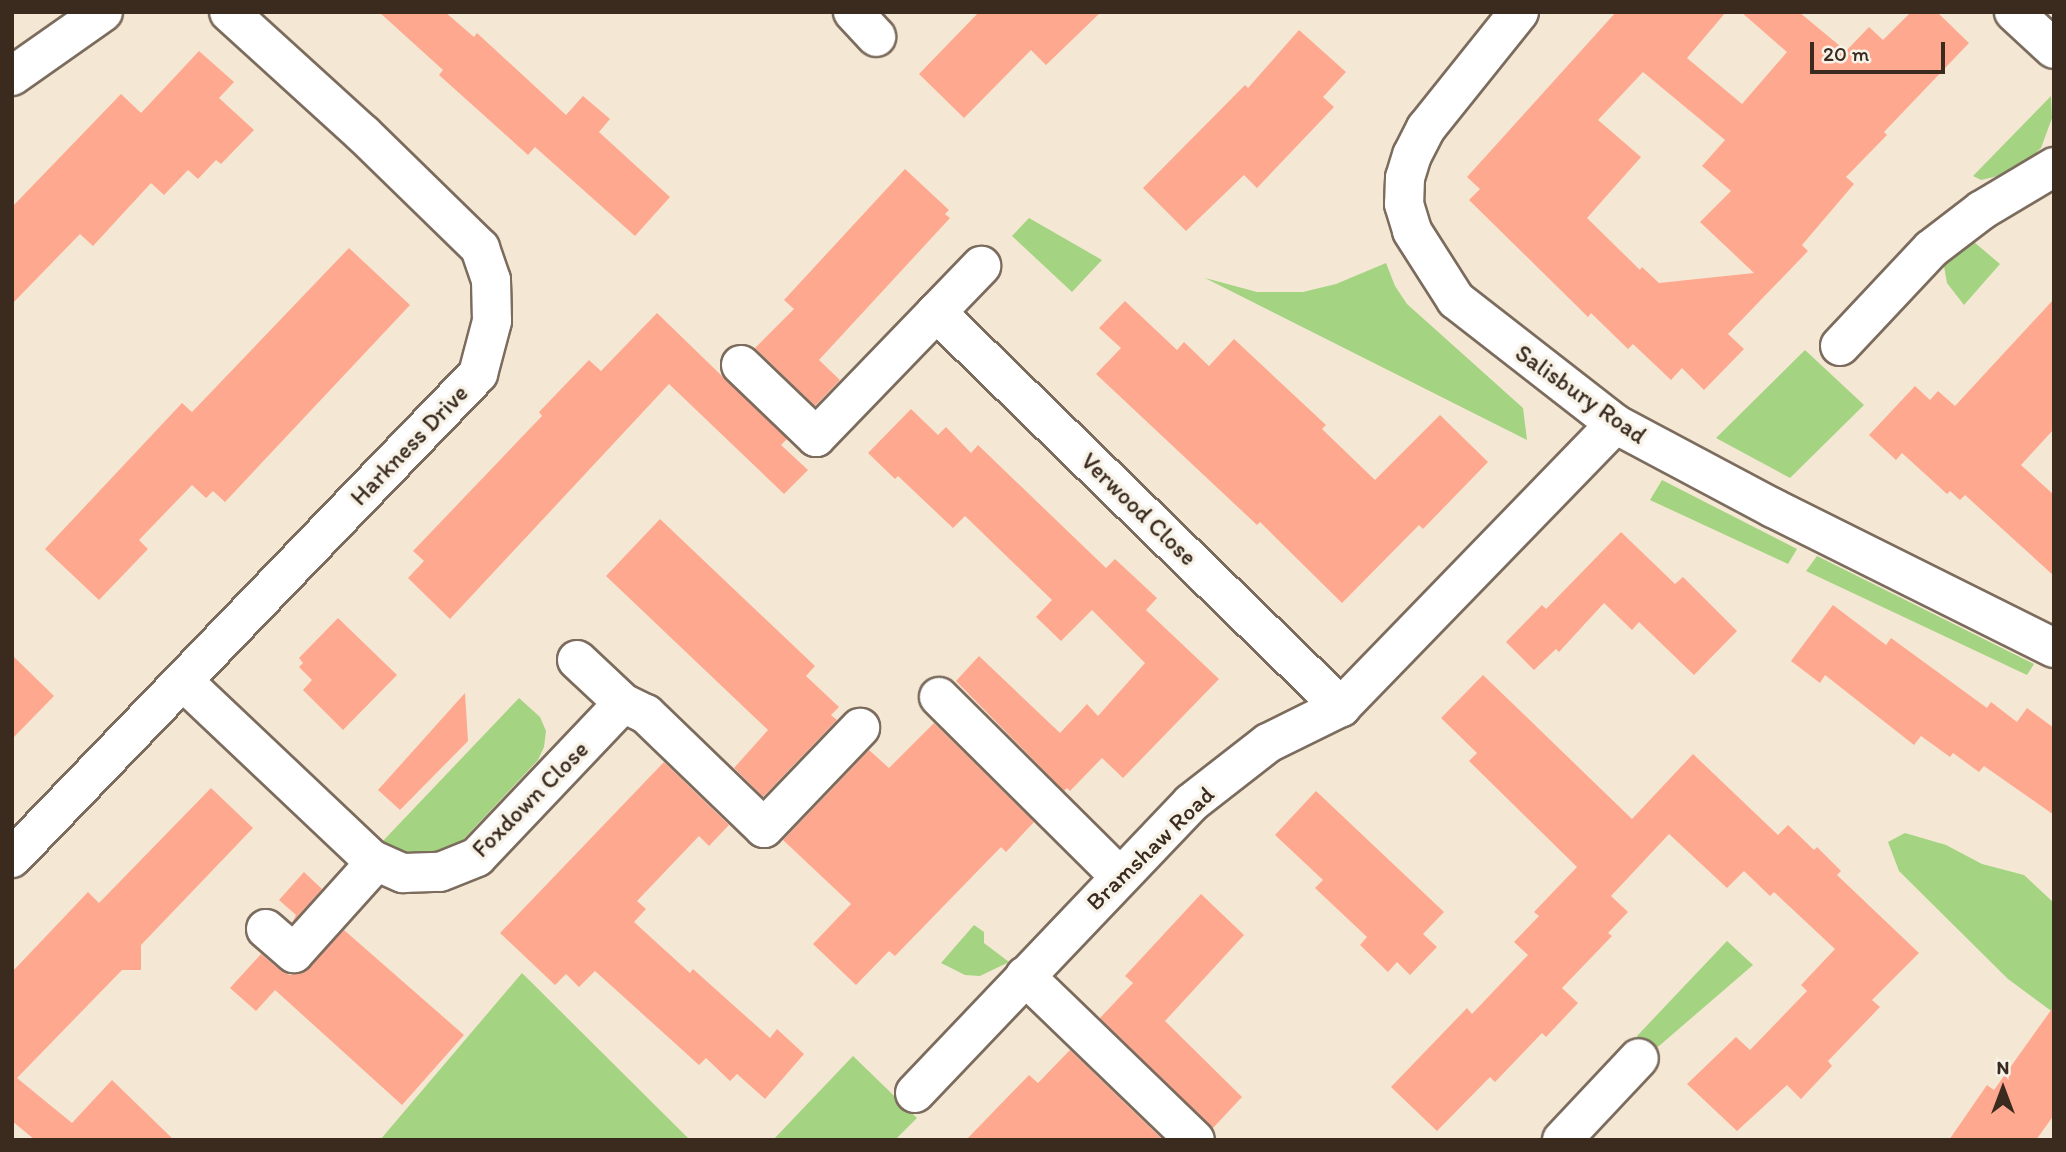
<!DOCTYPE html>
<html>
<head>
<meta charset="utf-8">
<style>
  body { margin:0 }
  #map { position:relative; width:2066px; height:1152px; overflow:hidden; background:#f4e8d4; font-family:Itim,sans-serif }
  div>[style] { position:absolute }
  .green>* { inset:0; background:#a4d381 }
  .building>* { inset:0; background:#ffa890 }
  .roads { filter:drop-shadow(2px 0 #7c6c5e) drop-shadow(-2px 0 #7c6c5e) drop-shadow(0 2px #7c6c5e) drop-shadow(0 -2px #7c6c5e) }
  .minor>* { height:38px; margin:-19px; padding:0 19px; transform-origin:19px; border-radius:19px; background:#fff }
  span { translate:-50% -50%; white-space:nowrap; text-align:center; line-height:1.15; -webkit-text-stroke:7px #f7f3e8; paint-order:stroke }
  .street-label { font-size:24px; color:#3b2a1e }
  .frame { position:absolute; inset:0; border:14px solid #3b2a1e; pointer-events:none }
  .north { position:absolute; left:1968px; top:1054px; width:70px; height:70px; -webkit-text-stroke:5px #f7f3e8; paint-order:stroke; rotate:0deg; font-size:19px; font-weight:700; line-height:28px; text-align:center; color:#3b2a1e }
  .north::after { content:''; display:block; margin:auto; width:24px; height:32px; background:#3b2a1e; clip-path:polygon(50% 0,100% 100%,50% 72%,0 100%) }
  .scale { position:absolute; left:1810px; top:42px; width:135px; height:32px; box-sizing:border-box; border:4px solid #3b2a1e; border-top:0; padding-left:9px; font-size:21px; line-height:24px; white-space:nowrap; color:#3b2a1e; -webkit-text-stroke:5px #f7f3e8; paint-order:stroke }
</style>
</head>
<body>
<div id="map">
  <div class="green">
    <i style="clip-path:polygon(2051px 96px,2052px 118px,2041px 148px,2025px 163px,2002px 175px,1981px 180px,1973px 176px)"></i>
    <i style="clip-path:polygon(1029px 218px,1102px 260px,1072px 292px,1012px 236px)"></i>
    <i style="clip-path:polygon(1974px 242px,2000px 264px,1964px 305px,1947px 283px,1944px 266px,1950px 257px)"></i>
    <i style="clip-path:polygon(1386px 263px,1395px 286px,1407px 304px,1523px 408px,1527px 440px,1205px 278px,1257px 292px,1303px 292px,1336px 284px)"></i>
    <i style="clip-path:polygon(1805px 350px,1864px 405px,1790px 478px,1716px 438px)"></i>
    <i style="clip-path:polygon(1662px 480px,1797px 549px,1788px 564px,1650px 500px)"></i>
    <i style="clip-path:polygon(1817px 556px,2034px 664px,2027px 675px,1806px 571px)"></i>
    <i style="clip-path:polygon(519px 698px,540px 717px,546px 731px,544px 747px,538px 760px,459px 844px,444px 852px,413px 856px,394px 850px,382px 842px)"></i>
    <i style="clip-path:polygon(1905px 833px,1946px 845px,1982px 864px,2024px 875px,2054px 903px,2054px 1013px,2008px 979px,1899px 871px,1888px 842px)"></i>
    <i style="clip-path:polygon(974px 925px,984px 932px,984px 943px,1009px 962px,980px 976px,965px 975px,941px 963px)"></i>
    <i style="clip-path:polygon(1727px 941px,1753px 965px,1652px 1052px,1637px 1036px)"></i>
    <i style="clip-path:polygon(522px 973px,690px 1140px,380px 1140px)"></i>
    <i style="clip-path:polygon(853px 1056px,917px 1118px,895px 1140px,773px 1140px)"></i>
  </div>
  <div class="building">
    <i style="clip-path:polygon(379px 12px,445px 12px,474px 37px,477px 33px,566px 115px,583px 96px,610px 119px,599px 132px,670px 197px,635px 236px,535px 147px,528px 155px,439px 75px,443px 70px)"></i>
    <i style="clip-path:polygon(979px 12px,1101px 12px,1046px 65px,1031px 50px,964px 118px,919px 74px)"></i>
    <i style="clip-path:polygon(evenodd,1616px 12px,1726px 12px,1687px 58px,1742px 104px,1787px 52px,1741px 12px,1799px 12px,1846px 51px,1869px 27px,1883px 40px,1911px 12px,1937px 12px,1969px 43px,1884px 132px,1887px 135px,1846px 177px,1854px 184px,1802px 245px,1808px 251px,1728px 334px,1744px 349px,1704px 390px,1682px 368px,1671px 380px,1633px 344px,1628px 349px,1591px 313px,1588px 317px,1469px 200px,1480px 189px,1467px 177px,1616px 12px,1643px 72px,1725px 140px,1702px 166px,1731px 191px,1700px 222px,1754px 273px,1659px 283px,1642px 267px,1640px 270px,1587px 218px,1641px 157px,1598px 120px,1643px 72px)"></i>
    <i style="clip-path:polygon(1299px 30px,1346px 72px,1323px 97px,1334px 107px,1257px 188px,1244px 175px,1186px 231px,1143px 188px,1245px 85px,1248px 88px)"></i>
    <i style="clip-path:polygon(199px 51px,234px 82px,219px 98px,254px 130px,221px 164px,216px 160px,198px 179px,188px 170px,164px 195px,151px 183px,93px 246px,80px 234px,12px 304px,12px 207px,121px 94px,141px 113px)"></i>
    <i style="clip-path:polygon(905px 169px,949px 210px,945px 214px,950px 218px,819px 360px,840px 380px,815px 406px,755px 348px,794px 309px,784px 300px)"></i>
    <i style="clip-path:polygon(349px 248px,410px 305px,225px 502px,213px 491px,206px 498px,192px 485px,139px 540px,148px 549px,99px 600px,45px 549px,182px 403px,192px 412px)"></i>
    <i style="clip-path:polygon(2054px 299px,2054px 429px,2021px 465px,2054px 495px,2054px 576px,1965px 495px,1960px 500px,1950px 491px,1947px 494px,1902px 453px,1896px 460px,1869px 435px,1915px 386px,1930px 400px,1938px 391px,1955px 406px)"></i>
    <i style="clip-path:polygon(1125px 301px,1177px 350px,1184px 342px,1209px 366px,1234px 339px,1326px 425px,1322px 429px,1375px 480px,1440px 415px,1488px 462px,1423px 529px,1419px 525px,1342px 603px,1260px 522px,1257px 525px,1096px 374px,1121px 348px,1099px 328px)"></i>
    <i style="clip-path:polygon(657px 313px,787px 439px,781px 445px,808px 470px,784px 494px,669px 384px,450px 619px,408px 578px,424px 561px,413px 551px,542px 416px,539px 412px,589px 360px,601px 371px)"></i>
    <i style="clip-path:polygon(911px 409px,938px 435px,946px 427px,971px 453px,978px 445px,1106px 568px,1115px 559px,1157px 598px,1146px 610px,1219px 679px,1123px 778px,1102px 758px,1070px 791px,1067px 788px,1064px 791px,956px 681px,979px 656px,1060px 733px,1087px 704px,1098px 716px,1145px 663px,1092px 610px,1061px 641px,1036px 617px,1052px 600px,965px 516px,953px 528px,898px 476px,895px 479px,868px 453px)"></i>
    <i style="clip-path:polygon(660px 519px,815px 666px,806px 676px,839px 707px,831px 715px,837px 720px,763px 797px,734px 768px,768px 730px,606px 576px)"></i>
    <i style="clip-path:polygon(1621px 532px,1675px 584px,1683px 577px,1737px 631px,1694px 675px,1639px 622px,1632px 630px,1604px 603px,1559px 652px,1556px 649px,1534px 670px,1506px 642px,1542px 605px,1546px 609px)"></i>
    <i style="clip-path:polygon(1833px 605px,1886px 645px,1891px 638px,1987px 708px,1991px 702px,2017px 722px,2027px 708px,2054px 728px,2054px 815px,1984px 766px,1979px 772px,1953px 753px,1950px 757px,1921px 736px,1914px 745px,1825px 675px,1820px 683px,1791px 661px)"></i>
    <i style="clip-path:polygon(338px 618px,397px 675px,343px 730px,303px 690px,312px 680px,299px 667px,303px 663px,299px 658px)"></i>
    <i style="clip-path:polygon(12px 655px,54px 696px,12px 739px)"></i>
    <i style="clip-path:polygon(1483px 675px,1632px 819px,1693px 754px,1778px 835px,1788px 825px,1814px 850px,1817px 847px,1841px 871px,1837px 875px,1919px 953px,1872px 1000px,1880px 1007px,1828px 1061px,1832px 1066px,1801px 1099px,1787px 1085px,1737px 1131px,1687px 1084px,1736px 1037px,1750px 1050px,1807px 991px,1801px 985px,1835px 949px,1774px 892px,1770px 896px,1744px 871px,1727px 888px,1669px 834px,1611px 896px,1628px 912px,1608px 933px,1612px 936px,1562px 988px,1578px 1003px,1546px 1037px,1542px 1033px,1495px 1082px,1490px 1077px,1437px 1131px,1391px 1087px,1467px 1008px,1472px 1014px,1528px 955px,1514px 942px,1539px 916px,1534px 912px,1577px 867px,1469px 761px,1477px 753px,1441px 718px)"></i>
    <i style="clip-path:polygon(465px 693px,468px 741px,400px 810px,378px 790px)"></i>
    <i style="clip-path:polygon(934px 723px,1034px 822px,1006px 852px,1001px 847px,895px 956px,889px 951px,856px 985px,813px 944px,851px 904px,783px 840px,869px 750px,889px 768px)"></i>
    <i style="clip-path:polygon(664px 762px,729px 825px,709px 846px,699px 836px,637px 901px,646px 909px,634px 922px,690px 973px,693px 969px,770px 1038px,777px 1029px,804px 1054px,765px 1099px,737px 1074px,730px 1081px,706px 1058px,699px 1065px,595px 971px,579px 987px,566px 974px,555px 985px,500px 933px)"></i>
    <i style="clip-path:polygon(211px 788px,253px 828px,141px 945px,141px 970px,122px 970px,17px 1078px,72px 1123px,112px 1080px,174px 1140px,35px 1140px,12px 1121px,12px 972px,88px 892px,99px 903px)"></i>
    <i style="clip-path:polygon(1316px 791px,1444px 912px,1423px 934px,1437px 947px,1410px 975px,1397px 962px,1388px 972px,1360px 945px,1367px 937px,1315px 888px,1323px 880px,1275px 835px)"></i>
    <i style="clip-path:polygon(304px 872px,322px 889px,292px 923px,296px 915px,279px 900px)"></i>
    <i style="clip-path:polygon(1201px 894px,1244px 935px,1165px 1021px,1242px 1097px,1213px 1128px,1100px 1018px,1133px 983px,1125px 976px)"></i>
    <i style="clip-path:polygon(344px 930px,464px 1035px,402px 1105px,275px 990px,256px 1011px,230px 988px,261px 954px,280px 970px,290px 975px,302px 973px)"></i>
    <i style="clip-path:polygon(2054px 1006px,2054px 1115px,2036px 1140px,1949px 1140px,1987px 1085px,1994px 1090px)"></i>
    <i style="clip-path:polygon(1070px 1050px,1163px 1140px,966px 1140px,1029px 1075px,1038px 1083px)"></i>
  </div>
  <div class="roads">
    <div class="minor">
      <i style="left:853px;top:12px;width:34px;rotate:47deg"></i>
      <i style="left:1519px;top:12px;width:149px;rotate:128.7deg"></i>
      <i style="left:1426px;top:128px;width:30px;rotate:117deg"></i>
      <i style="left:1412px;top:155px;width:24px;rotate:107deg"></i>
      <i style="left:1405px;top:178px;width:26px;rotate:92deg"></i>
      <i style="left:1404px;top:204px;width:28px;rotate:73deg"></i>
      <i style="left:1412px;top:231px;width:82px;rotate:57.5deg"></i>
      <i style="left:1456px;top:300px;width:202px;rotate:37.9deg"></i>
      <i style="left:1615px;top:424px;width:179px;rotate:28deg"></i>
      <i style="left:1773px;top:508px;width:314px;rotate:26.5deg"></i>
      <i style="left:2014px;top:12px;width:54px;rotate:42.8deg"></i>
      <i style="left:12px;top:76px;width:111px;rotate:-35.1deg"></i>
      <i style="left:936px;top:312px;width:566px;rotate:44.28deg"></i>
      <i style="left:1840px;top:346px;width:133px;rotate:-46.8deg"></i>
      <i style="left:1931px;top:249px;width:64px;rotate:-37.4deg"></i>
      <i style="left:1982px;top:210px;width:84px;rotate:-30.8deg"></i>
      <i style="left:741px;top:365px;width:104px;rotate:43.8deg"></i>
      <i style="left:816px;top:437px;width:238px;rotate:-46deg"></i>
      <i style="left:183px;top:681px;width:259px;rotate:43.4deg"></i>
      <i style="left:371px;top:859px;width:35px;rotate:24deg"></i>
      <i style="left:403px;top:873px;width:37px;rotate:-2deg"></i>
      <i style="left:440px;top:872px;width:40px;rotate:-22deg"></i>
      <i style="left:477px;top:857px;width:212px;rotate:-46.5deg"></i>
      <i style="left:623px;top:703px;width:63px;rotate:-136.9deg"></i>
      <i style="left:939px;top:697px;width:254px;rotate:44.8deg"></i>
      <i style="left:623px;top:703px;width:25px;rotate:26deg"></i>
      <i style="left:646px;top:714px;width:164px;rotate:44deg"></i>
      <i style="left:764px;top:828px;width:139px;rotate:-46.2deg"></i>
      <i style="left:12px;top:858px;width:672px;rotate:-46.09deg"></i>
      <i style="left:478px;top:374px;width:55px;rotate:-75.2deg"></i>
      <i style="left:492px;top:321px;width:41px;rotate:-91.4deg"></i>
      <i style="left:491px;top:280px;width:34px;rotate:-109deg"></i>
      <i style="left:480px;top:248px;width:163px;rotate:-135.7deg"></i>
      <i style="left:363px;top:134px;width:181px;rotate:-137.7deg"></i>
      <i style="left:266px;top:929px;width:37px;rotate:41deg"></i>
      <i style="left:294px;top:953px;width:122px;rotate:-48deg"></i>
      <i style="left:1025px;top:976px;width:236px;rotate:44deg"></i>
      <i style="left:915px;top:1093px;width:400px;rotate:-46.4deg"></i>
      <i style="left:1191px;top:803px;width:98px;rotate:-37.9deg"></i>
      <i style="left:1268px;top:743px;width:81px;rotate:-26.3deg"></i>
      <i style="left:1341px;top:707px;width:394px;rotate:-45.9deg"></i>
      <i style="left:1562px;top:1140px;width:112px;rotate:-46.8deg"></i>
    </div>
  </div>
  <div class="street-label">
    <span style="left:1581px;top:394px;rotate:35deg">Salisbury Road</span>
    <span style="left:409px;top:445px;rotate:-46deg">Harkness Drive</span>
    <span style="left:1139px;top:509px;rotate:44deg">Verwood Close</span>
    <span style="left:530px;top:799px;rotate:-45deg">Foxdown Close</span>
    <span style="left:1150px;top:848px;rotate:-44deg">Bramshaw Road</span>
  </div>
  <div class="frame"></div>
  <div class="north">N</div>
  <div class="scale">20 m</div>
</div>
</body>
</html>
